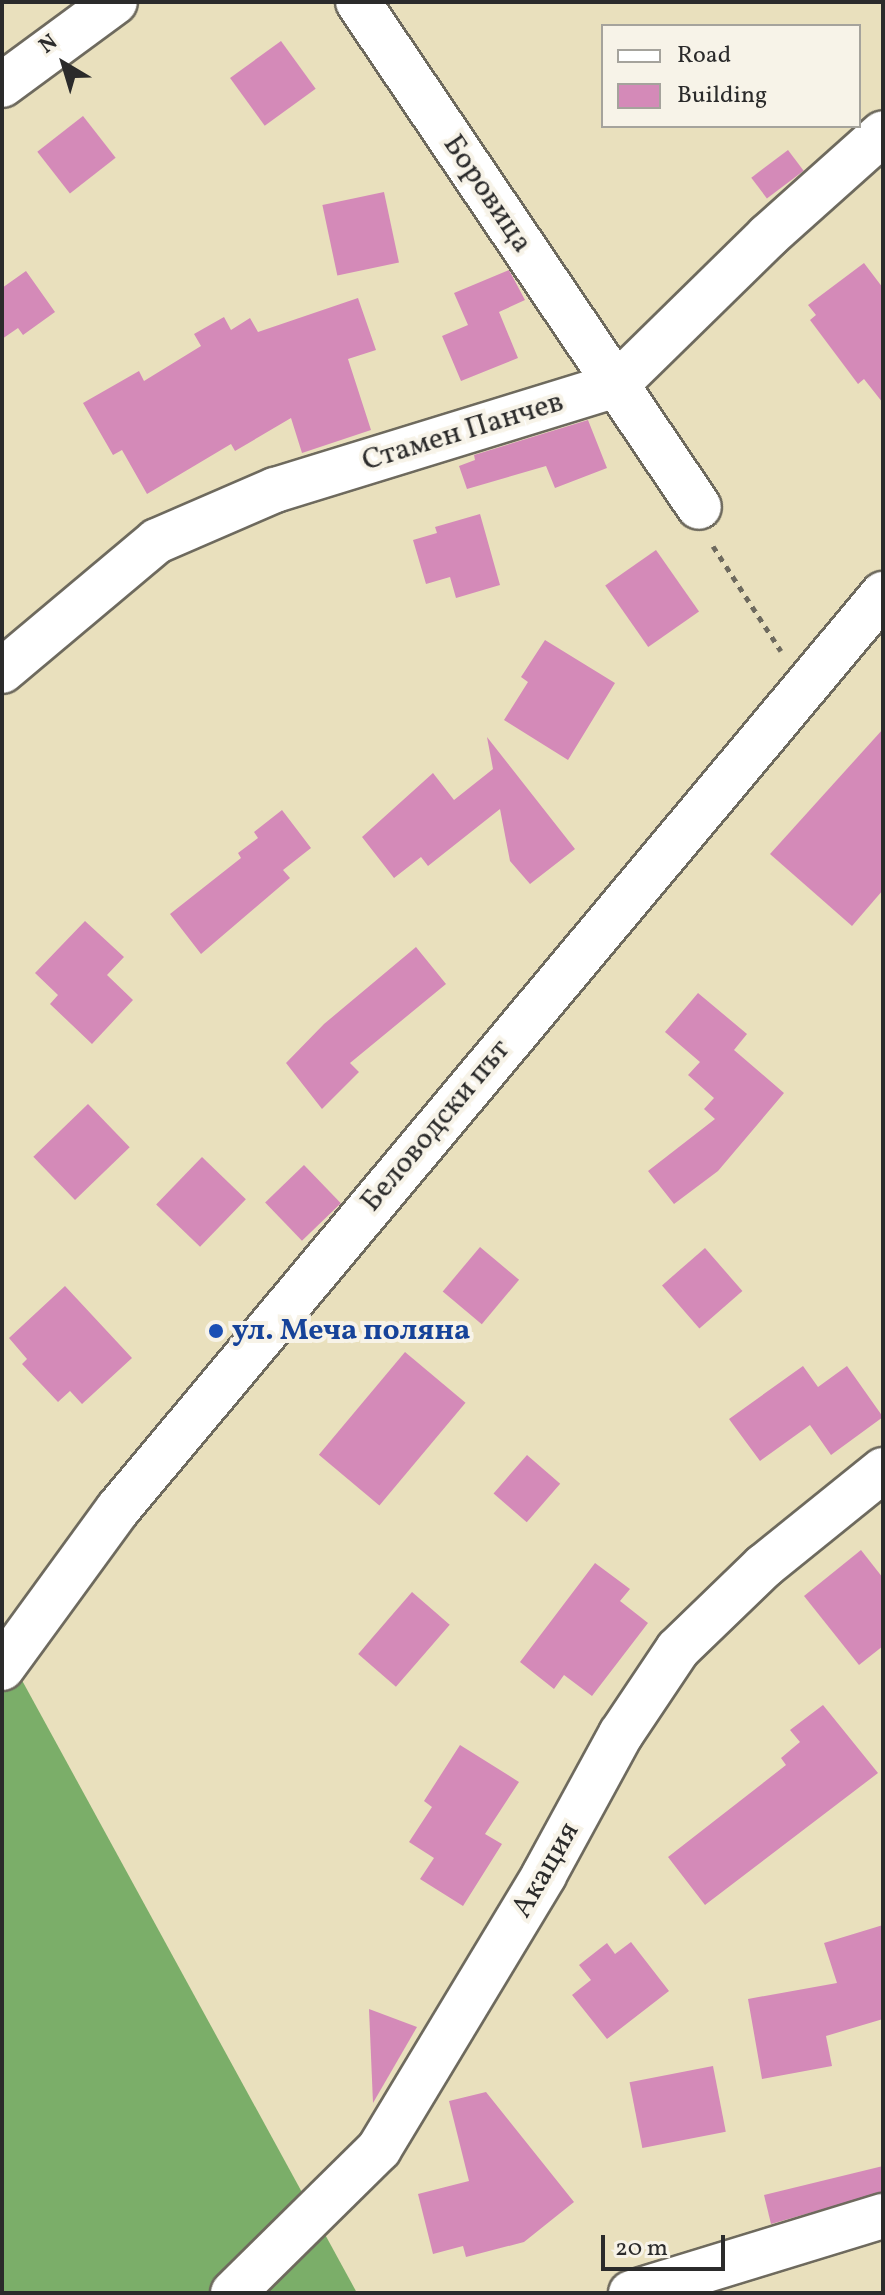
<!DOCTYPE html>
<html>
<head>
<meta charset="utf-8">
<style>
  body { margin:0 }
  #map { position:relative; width:885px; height:2295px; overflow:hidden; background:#e9e0bd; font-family:Vollkorn,serif }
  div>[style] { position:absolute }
  .forest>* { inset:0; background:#7bae69 }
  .building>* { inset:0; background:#d48ab8; transform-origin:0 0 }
  .path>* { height:5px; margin-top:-2.5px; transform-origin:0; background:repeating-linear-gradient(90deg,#6e6a5e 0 6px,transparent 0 12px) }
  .roads { filter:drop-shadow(2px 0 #6e6a5e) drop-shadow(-2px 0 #6e6a5e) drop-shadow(0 2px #6e6a5e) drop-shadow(0 -2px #6e6a5e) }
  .minor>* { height:44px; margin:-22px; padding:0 22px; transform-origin:22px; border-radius:22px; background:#fff }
  .dots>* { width:22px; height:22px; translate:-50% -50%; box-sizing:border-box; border:4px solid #f7f3e8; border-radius:50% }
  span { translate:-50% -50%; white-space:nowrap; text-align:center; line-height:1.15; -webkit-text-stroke:8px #f7f3e8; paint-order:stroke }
  .street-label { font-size:30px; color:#2b2b2b }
  .transit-label { font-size:30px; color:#164399; font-weight:700 }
  .left { translate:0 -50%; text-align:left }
  .frame { position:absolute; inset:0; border:4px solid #2b2b2b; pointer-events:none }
  .legend { position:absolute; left:601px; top:24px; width:260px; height:104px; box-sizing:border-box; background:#f7f3e8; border:2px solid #a5a39c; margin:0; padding:10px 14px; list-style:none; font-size:24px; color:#2b2b2b }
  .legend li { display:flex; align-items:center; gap:16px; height:40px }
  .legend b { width:40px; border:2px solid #a5a39c }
  .north { position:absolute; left:24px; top:24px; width:80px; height:80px; -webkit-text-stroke:6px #f7f3e8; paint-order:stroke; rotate:322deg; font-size:22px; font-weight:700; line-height:32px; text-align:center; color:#2b2b2b }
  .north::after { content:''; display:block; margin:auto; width:28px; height:36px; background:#2b2b2b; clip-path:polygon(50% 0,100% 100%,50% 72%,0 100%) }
  .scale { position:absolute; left:601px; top:2235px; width:124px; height:36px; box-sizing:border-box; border:4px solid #2b2b2b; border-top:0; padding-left:10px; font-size:24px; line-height:28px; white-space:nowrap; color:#2b2b2b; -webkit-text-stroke:6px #f7f3e8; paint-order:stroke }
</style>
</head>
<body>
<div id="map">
  <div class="forest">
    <i style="clip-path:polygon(2px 1650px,18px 1673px,357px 2293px,2px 2293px)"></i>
  </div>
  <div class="building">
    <i style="left:281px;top:41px;width:59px;height:63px;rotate:54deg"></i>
    <i style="left:83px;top:116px;width:53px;height:58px;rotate:52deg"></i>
    <i style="left:788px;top:150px;width:26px;height:46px;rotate:53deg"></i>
    <i style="left:384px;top:192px;width:72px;height:63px;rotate:78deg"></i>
    <i style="clip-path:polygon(864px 263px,883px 288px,883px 403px,864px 379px,858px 384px,810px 320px,816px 315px,808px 305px)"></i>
    <i style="clip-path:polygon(509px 270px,525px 300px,499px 312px,518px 358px,461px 381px,442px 336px,468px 325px,454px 293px)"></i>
    <i style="clip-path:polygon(26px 271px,55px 312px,23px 335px,18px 328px,2px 339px,2px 288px)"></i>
    <i style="clip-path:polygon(358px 298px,376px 350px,348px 359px,371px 430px,302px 453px,291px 418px,235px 451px,231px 444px,147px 494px,122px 450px,113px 455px,83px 403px,139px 371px,144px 381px,201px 346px,194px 334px,224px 317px,231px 330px,250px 318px,258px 332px)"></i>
    <i style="clip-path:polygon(588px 420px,607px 468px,555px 488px,546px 466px,467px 489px,459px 466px,475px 460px,474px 455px)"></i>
    <i style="clip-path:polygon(480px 514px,500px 585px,456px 598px,450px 577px,426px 584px,413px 540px,437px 533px,435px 527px)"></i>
    <i style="left:656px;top:550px;width:75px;height:62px;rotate:55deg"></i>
    <i style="clip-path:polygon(545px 640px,615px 683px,568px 760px,504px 720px,528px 682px,521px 677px)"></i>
    <i style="clip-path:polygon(883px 729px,883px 890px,852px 926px,770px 854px)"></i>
    <i style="clip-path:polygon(487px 737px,575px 849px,530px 884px,510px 861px,500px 809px,428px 866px,421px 857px,394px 878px,362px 837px,433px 773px,454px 800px,493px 769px)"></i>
    <i style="clip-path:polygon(282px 810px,311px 848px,283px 870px,290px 878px,201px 954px,170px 914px,241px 858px,238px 853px,258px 838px,254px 832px)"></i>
    <i style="clip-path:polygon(85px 921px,124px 957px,107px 975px,133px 1000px,92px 1044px,50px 1004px,58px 995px,35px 973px)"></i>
    <i style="clip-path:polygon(416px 947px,446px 984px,350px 1063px,359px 1072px,322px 1109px,286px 1063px,324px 1024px)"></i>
    <i style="clip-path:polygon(698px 993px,747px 1034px,734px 1050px,784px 1093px,718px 1171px,674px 1204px,648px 1171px,715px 1119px,704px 1109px,714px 1098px,688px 1075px,700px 1062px,665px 1032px)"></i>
    <i style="left:88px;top:1104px;width:60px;height:76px;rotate:46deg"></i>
    <i style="left:202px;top:1157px;width:61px;height:66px;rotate:44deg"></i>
    <i style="left:304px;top:1165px;width:53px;height:54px;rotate:46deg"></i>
    <i style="left:480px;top:1247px;width:51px;height:58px;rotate:40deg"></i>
    <i style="left:705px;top:1248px;width:57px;height:57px;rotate:49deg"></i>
    <i style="clip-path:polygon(65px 1286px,132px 1358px,82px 1404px,70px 1391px,58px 1402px,22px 1364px,27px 1359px,9px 1338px)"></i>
    <i style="left:405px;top:1352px;width:79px;height:134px;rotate:40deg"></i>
    <i style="clip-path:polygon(803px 1366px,818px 1387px,847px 1366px,883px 1417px,831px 1455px,810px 1425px,760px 1461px,729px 1419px)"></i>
    <i style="left:527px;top:1455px;width:44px;height:51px;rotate:41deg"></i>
    <i style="clip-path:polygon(861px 1550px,883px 1578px,883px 1646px,859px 1665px,804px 1596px)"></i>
    <i style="clip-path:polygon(595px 1563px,630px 1589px,620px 1601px,648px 1623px,592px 1696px,564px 1675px,554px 1689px,520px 1662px)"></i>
    <i style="left:412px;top:1592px;width:50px;height:82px;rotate:41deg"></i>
    <i style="clip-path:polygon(823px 1705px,878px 1773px,705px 1905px,668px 1857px,786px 1765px,781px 1758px,800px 1742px,790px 1730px)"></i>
    <i style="clip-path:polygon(460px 1745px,519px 1782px,485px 1834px,502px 1844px,463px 1906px,420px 1879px,434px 1858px,409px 1842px,432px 1807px,424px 1801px)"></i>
    <i style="clip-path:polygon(883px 1925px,883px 2019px,826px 2036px,832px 2066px,762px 2079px,748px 1999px,837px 1983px,824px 1943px)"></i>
    <i style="clip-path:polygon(631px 1942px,669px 1991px,607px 2039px,572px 1995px,591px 1980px,579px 1965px,607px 1943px,615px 1954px)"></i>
    <i style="clip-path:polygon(369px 2009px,417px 2027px,373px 2103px)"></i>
    <i style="left:713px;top:2066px;width:67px;height:85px;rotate:79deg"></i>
    <i style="clip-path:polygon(486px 2092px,574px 2202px,524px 2242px,466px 2257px,463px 2246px,433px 2254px,418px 2194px,469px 2181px,449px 2101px)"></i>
    <i style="clip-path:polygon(883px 2166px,883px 2192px,771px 2224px,764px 2195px)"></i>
  </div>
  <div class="path">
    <i style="left:713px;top:546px;width:125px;rotate:57.1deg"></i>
  </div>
  <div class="roads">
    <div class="minor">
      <i style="left:358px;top:2px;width:609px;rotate:55.97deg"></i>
      <i style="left:2px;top:85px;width:140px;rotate:-36.3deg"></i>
      <i style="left:2px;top:671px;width:202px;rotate:-40deg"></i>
      <i style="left:157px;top:541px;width:129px;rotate:-23.4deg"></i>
      <i style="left:275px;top:490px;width:357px;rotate:-17.1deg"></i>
      <i style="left:616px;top:385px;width:213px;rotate:-44.4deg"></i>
      <i style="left:768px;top:236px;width:154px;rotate:-41.8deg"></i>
      <i style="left:2px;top:1668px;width:197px;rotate:-53.9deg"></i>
      <i style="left:118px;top:1509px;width:1193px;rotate:-50.1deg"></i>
      <i style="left:233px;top:2293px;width:205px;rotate:-44.6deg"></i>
      <i style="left:379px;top:2149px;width:320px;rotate:-58.9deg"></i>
      <i style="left:544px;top:1875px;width:161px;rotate:-61.4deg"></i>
      <i style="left:621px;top:1734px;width:102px;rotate:-56.2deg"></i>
      <i style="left:678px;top:1649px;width:120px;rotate:-44deg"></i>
      <i style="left:764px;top:1566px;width:153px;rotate:-38.9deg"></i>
      <i style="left:631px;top:2293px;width:264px;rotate:-17deg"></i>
    </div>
  </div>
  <div class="dots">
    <i style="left:216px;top:1331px;background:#1a4fb4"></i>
  </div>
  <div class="street-label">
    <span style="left:487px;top:194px;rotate:56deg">Боровица</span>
    <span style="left:463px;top:432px;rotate:-17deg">Стамен Панчев</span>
    <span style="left:436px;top:1126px;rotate:-50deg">Беловодски път</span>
    <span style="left:546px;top:1870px;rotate:-60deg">Акация</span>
  </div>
  <div class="transit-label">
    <span class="left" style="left:232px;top:1331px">ул. Меча поляна</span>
  </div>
  <div class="frame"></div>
  <ul class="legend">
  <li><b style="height:10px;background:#fff"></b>Road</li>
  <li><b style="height:22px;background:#d48ab8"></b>Building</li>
  </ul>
  <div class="north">N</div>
  <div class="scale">20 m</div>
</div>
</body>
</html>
